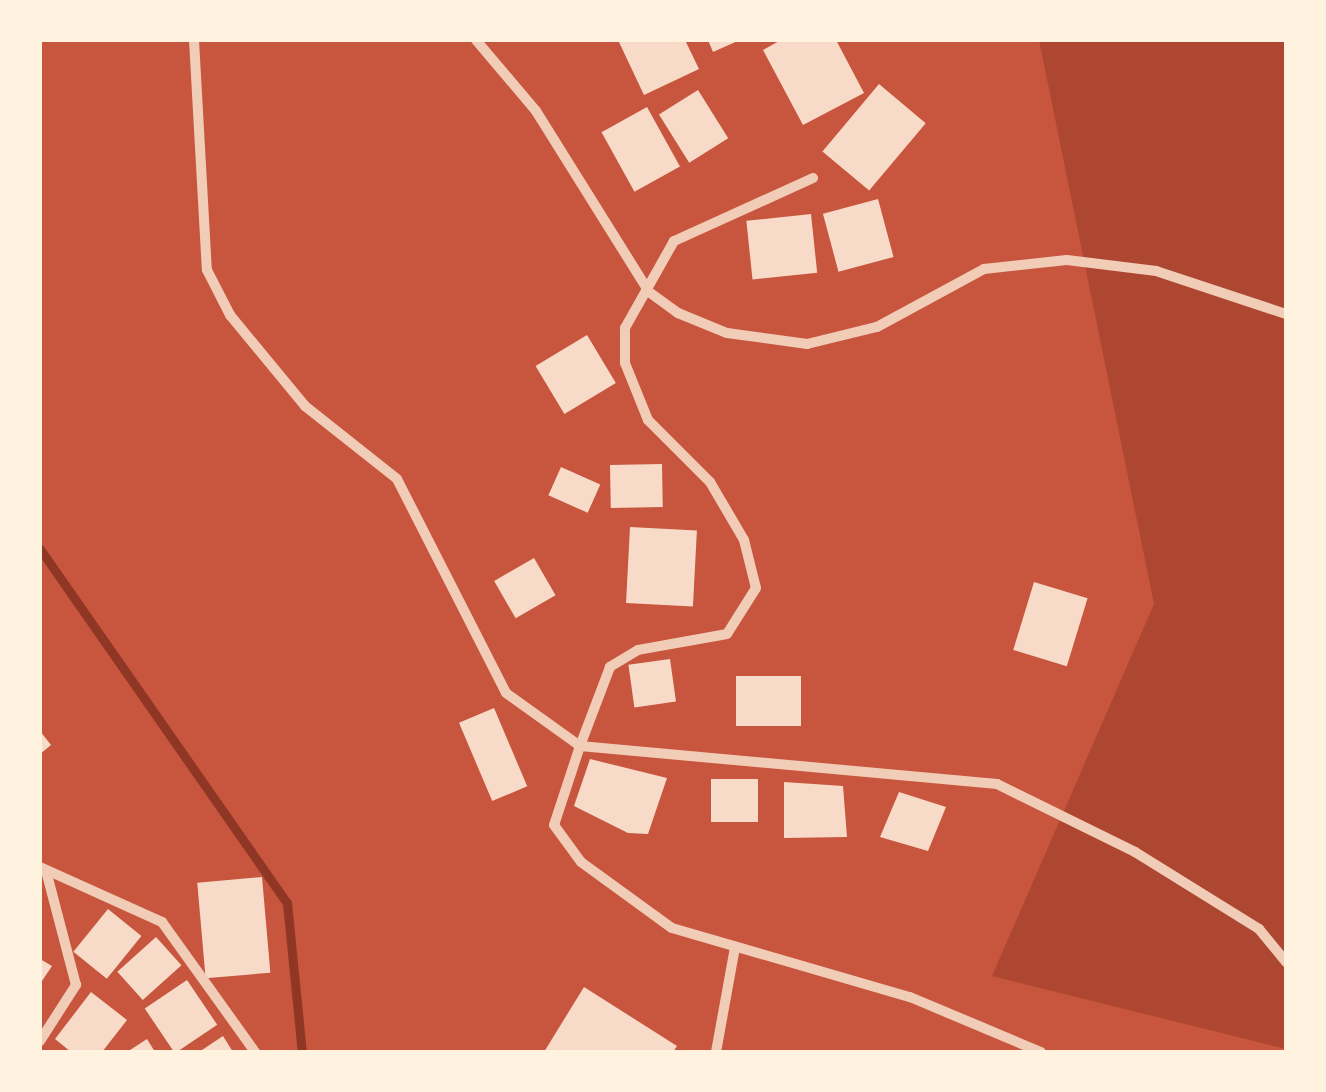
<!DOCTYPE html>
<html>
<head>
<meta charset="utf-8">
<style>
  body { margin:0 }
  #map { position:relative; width:1326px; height:1092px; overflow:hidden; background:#c8553d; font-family:"Open Sans",sans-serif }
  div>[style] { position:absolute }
  .green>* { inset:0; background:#ae4732 }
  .stream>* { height:9px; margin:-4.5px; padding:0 4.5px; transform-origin:4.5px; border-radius:4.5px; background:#8f3625 }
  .building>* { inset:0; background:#f7dbc8; transform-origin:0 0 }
  .minor>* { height:10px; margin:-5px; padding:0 5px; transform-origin:5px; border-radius:5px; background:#f1ccb7 }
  span { translate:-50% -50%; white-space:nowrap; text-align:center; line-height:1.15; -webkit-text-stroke:8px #fff3e0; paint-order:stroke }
  .frame { position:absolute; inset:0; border:42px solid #fff3e0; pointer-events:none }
</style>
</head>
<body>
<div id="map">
  <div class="green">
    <i style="clip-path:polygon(1039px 40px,1286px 40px,1286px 1049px,992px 976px,1154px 604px)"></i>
  </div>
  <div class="stream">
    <i style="left:40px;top:549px;width:432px;rotate:55.1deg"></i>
    <i style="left:287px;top:903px;width:150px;rotate:84.3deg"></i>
  </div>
  <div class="building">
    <i style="clip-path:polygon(618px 40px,685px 40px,699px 69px,644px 95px)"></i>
    <i style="clip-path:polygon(708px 40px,740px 40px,713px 52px)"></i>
    <i style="clip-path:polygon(781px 40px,836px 40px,864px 93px,803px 125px,763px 50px)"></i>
    <i style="left:879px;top:84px;width:61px;height:88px;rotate:40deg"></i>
    <i style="left:698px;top:90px;width:57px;height:46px;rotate:58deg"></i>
    <i style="left:647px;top:107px;width:68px;height:52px;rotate:61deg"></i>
    <i style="left:878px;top:199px;width:60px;height:57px;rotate:75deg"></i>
    <i style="left:811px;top:214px;width:59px;height:65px;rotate:84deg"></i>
    <i style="left:587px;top:335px;width:56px;height:60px;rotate:59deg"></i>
    <i style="left:662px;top:464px;width:43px;height:52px;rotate:89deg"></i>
    <i style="left:561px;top:467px;width:43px;height:31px;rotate:24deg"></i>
    <i style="left:630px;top:527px;width:67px;height:76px;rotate:3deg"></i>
    <i style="left:534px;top:558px;width:43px;height:46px;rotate:60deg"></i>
    <i style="left:1034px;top:582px;width:56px;height:71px;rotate:17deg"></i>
    <i style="left:670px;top:659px;width:43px;height:42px;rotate:82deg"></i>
    <i style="left:736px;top:676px;width:65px;height:50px"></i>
    <i style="left:494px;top:708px;width:85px;height:38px;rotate:67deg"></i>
    <i style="clip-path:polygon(40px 731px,51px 745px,40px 754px)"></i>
    <i style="clip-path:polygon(590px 759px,667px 778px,648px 834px,628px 833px,574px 806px)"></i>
    <i style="left:758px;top:779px;width:43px;height:47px;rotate:90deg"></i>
    <i style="clip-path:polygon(784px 782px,843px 786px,847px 837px,784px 838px)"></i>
    <i style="clip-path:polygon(899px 792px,946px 807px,928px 851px,880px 837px)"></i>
    <i style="left:262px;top:877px;width:96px;height:65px;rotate:85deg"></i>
    <i style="left:108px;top:909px;width:43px;height:55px;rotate:39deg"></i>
    <i style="left:156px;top:937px;width:38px;height:52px;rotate:48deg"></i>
    <i style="clip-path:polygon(40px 959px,52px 966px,40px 984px)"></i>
    <i style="left:187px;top:980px;width:54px;height:51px;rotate:56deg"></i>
    <i style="clip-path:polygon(584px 987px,677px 1046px,673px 1052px,544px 1052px)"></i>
    <i style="clip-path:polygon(91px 992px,127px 1020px,102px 1052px,71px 1052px,55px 1039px)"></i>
    <i style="clip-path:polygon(223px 1036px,233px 1052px,199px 1052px)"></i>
    <i style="clip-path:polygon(147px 1039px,155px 1052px,127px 1052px)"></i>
  </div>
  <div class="minor">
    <i style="left:194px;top:40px;width:230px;rotate:86.8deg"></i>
    <i style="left:207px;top:270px;width:51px;rotate:62.9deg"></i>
    <i style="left:230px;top:315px;width:118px;rotate:50.5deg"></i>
    <i style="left:305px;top:406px;width:117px;rotate:38.4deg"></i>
    <i style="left:397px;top:479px;width:240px;rotate:63deg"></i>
    <i style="left:506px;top:693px;width:91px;rotate:35.6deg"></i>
    <i style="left:580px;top:746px;width:83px;rotate:108.2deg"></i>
    <i style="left:554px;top:825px;width:46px;rotate:53.9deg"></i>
    <i style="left:581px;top:862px;width:112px;rotate:36deg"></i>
    <i style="left:672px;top:928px;width:248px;rotate:16.2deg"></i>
    <i style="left:910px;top:997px;width:142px;rotate:22.8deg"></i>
    <i style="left:476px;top:40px;width:93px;rotate:49.8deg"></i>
    <i style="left:536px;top:111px;width:213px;rotate:58deg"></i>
    <i style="left:649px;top:292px;width:36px;rotate:36deg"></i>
    <i style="left:678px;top:313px;width:53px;rotate:22.2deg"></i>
    <i style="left:727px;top:333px;width:81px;rotate:7.8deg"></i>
    <i style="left:807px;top:344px;width:72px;rotate:-13.7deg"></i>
    <i style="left:877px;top:327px;width:122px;rotate:-28.5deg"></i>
    <i style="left:984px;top:269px;width:83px;rotate:-6.2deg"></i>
    <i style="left:1067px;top:260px;width:90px;rotate:7deg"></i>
    <i style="left:1156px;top:271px;width:137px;rotate:18.3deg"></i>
    <i style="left:813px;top:178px;width:153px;rotate:155.6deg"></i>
    <i style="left:674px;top:241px;width:100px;rotate:119.4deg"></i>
    <i style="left:625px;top:328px;width:35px;rotate:90deg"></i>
    <i style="left:625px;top:363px;width:61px;rotate:68deg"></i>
    <i style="left:648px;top:420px;width:88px;rotate:45deg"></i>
    <i style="left:710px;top:482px;width:67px;rotate:59.6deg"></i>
    <i style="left:744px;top:540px;width:49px;rotate:76deg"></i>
    <i style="left:756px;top:588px;width:54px;rotate:122.2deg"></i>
    <i style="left:727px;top:634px;width:90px;rotate:169.8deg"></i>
    <i style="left:638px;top:650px;width:33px;rotate:149deg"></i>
    <i style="left:610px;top:667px;width:85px;rotate:110.8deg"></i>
    <i style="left:580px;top:746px;width:419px;rotate:5.2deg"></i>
    <i style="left:997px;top:784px;width:154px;rotate:26.2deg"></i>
    <i style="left:1135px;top:852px;width:146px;rotate:31.8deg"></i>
    <i style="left:1259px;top:929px;width:43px;rotate:50.7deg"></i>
    <i style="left:40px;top:867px;width:134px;rotate:24.3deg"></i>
    <i style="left:162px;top:922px;width:160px;rotate:54.4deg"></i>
    <i style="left:40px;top:1041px;width:67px;rotate:-57.3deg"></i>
    <i style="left:76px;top:985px;width:118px;rotate:-104.7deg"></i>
    <i style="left:716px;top:1052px;width:107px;rotate:-79.7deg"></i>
  </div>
  <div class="frame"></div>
</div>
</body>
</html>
